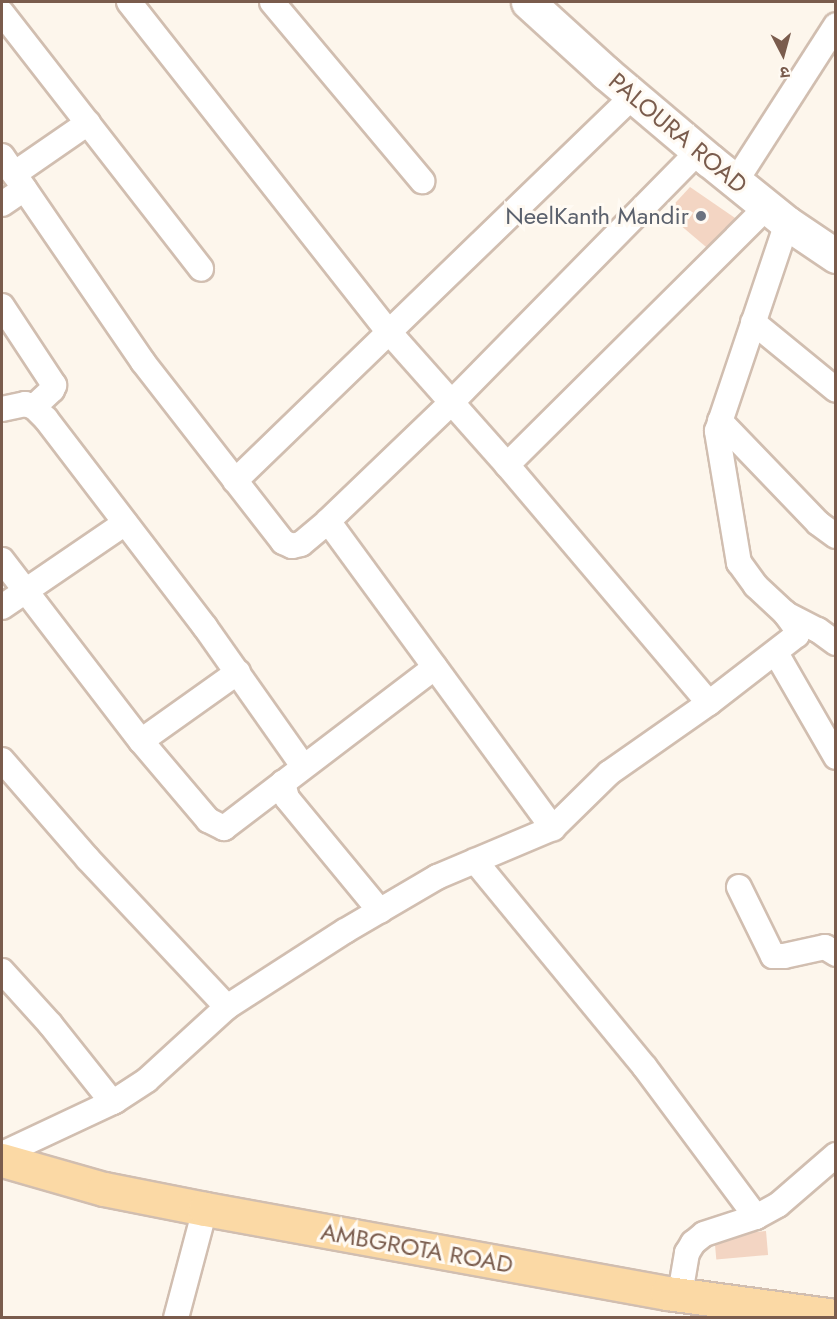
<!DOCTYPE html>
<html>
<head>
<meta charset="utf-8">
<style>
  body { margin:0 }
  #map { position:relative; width:837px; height:1319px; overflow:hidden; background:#fdf6ec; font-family:Jost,"Noto Sans Devanagari",sans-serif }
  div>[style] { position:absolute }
  .building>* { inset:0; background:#f3d5c3; transform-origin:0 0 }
  .roads { filter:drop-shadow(2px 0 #d1beb0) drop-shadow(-2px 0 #d1beb0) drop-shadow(0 2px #d1beb0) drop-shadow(0 -2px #d1beb0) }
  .minor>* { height:24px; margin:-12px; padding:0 12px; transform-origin:12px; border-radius:12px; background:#fff }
  .secondary>* { height:33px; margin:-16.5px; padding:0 16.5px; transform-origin:16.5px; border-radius:16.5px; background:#fff }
  .primary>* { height:33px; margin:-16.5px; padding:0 16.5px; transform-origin:16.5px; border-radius:16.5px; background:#fbd9a5 }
  .dots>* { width:16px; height:16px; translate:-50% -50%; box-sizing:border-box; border:3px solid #fffaf3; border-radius:50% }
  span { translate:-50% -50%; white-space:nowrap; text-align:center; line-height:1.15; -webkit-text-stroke:6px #fffaf3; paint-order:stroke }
  .street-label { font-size:24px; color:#7a5c4d }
  .worship-label { font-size:24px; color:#5b616d }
  .right { translate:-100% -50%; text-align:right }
  .frame { position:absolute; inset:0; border:3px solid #7a5c4d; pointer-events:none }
  .north { position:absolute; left:753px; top:24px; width:60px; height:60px; -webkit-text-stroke:4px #fffaf3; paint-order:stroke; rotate:174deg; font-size:16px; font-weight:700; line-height:24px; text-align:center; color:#7a5c4d }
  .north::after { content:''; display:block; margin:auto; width:21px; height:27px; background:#7a5c4d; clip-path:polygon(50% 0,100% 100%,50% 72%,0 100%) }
</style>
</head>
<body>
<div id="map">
  <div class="building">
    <i style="clip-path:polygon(690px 187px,738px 220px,712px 252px,666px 213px)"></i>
    <i style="left:766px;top:1231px;width:24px;height:52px;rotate:85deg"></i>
  </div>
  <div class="roads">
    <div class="minor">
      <i style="left:129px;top:2px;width:420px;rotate:51.8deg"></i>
      <i style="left:389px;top:332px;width:178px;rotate:48.4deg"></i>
      <i style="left:507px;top:465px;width:312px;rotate:49.7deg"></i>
      <i style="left:272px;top:2px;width:234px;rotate:50deg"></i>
      <i style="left:2px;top:13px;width:324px;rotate:52.1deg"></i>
      <i style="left:2px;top:156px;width:250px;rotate:55.6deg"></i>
      <i style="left:143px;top:362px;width:228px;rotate:52.1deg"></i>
      <i style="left:283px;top:542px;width:10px;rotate:24deg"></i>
      <i style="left:292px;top:546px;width:9px;rotate:-13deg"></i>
      <i style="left:301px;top:544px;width:35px;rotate:-40deg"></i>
      <i style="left:328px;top:521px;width:381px;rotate:53.8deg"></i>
      <i style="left:14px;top:174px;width:90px;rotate:-34.6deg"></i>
      <i style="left:736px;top:181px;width:185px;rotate:-57.3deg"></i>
      <i style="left:2px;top:204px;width:27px;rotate:-34deg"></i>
      <i style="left:2px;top:306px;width:95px;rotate:56.6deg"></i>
      <i style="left:54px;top:385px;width:5px;rotate:112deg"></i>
      <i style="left:52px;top:390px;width:25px;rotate:137deg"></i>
      <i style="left:753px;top:322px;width:107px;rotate:39.3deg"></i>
      <i style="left:2px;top:409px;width:24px;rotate:-12deg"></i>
      <i style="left:25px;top:404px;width:9px;rotate:18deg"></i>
      <i style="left:34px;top:407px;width:17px;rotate:45deg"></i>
      <i style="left:46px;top:419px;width:262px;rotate:52.6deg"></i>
      <i style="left:205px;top:627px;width:170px;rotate:54.8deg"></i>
      <i style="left:720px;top:421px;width:141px;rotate:46.1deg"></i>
      <i style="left:818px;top:523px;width:22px;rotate:36deg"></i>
      <i style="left:507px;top:465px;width:366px;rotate:-44.8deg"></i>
      <i style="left:235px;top:481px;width:554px;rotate:-44.05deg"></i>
      <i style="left:328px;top:521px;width:169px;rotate:-43.8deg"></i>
      <i style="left:450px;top:404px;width:355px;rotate:-45.5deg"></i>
      <i style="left:2px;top:560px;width:228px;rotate:52.5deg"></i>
      <i style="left:141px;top:741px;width:104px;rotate:49.7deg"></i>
      <i style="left:208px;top:820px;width:18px;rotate:27deg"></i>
      <i style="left:224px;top:828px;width:74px;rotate:-37.3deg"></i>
      <i style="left:2px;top:607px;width:149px;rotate:-34.3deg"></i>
      <i style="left:786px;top:614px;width:36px;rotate:27deg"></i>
      <i style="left:818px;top:630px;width:22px;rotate:36deg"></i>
      <i style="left:776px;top:653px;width:120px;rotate:60deg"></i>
      <i style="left:141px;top:741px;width:119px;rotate:-35.4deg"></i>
      <i style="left:2px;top:760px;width:131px;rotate:49deg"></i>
      <i style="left:88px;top:859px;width:203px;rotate:46.8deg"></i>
      <i style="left:475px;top:861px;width:266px;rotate:50.5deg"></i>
      <i style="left:644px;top:1066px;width:188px;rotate:53.4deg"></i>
      <i style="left:739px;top:887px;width:77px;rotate:63.8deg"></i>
      <i style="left:773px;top:956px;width:11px"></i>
      <i style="left:784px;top:956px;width:42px;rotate:-12.4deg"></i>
      <i style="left:825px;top:947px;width:13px;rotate:32deg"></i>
      <i style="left:380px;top:911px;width:146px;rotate:-129.5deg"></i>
      <i style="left:287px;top:798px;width:16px;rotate:-105deg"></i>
      <i style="left:283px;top:783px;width:191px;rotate:-37.3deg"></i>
      <i style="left:2px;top:971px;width:72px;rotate:47.8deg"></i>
      <i style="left:50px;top:1024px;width:100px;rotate:51.5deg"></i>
      <i style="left:2px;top:1154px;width:125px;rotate:-25.1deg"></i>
      <i style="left:115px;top:1101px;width:38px;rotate:-33deg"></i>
      <i style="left:147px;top:1080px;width:108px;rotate:-42.4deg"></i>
      <i style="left:227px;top:1007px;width:140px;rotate:-32.8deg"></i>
      <i style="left:345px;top:931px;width:107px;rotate:-30.4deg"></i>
      <i style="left:437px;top:877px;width:126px;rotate:-22.9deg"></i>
      <i style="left:553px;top:828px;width:78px;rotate:-44.5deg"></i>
      <i style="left:609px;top:773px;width:122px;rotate:-35deg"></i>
      <i style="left:709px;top:703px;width:111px;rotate:-37.7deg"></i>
      <i style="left:797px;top:635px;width:7px;rotate:-98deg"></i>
      <i style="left:796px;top:628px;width:19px;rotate:-126deg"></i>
      <i style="left:785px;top:613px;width:40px;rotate:-137deg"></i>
      <i style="left:756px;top:586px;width:29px;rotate:-126deg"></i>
      <i style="left:739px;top:563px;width:134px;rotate:-99.5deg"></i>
      <i style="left:717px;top:431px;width:219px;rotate:-71.4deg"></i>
      <i style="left:680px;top:1294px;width:42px;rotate:-80.3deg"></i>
      <i style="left:687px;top:1253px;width:12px;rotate:-59deg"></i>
      <i style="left:693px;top:1243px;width:14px;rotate:-39deg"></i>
      <i style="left:704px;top:1234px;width:55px;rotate:-18.1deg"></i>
      <i style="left:756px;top:1217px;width:25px;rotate:-29deg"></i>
      <i style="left:778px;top:1205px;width:77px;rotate:-40.8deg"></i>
      <i style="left:176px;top:1318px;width:113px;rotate:-75.1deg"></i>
    </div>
    <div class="secondary">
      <i style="left:528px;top:2px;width:105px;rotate:42.3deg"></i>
      <i style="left:606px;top:73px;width:135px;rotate:40.2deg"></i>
      <i style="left:709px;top:160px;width:100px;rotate:38.9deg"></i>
      <i style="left:787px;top:223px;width:59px;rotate:34deg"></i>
    </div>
    <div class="primary">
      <i style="left:2px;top:1160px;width:106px;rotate:15.9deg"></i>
      <i style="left:104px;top:1189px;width:103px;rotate:11.2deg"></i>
      <i style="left:205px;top:1209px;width:470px;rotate:10.3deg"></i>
      <i style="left:667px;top:1293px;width:171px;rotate:7.8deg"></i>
    </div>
  </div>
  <div class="dots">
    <i style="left:701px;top:216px;background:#6b7280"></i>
  </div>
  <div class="street-label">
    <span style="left:678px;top:133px;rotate:40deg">PALOURA ROAD</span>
    <span style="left:417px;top:1248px;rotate:10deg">AMBGROTA ROAD</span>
  </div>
  <div class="worship-label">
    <span class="right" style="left:689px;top:216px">NeelKanth Mandir</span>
  </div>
  <div class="frame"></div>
  <div class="north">उ</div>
</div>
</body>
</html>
